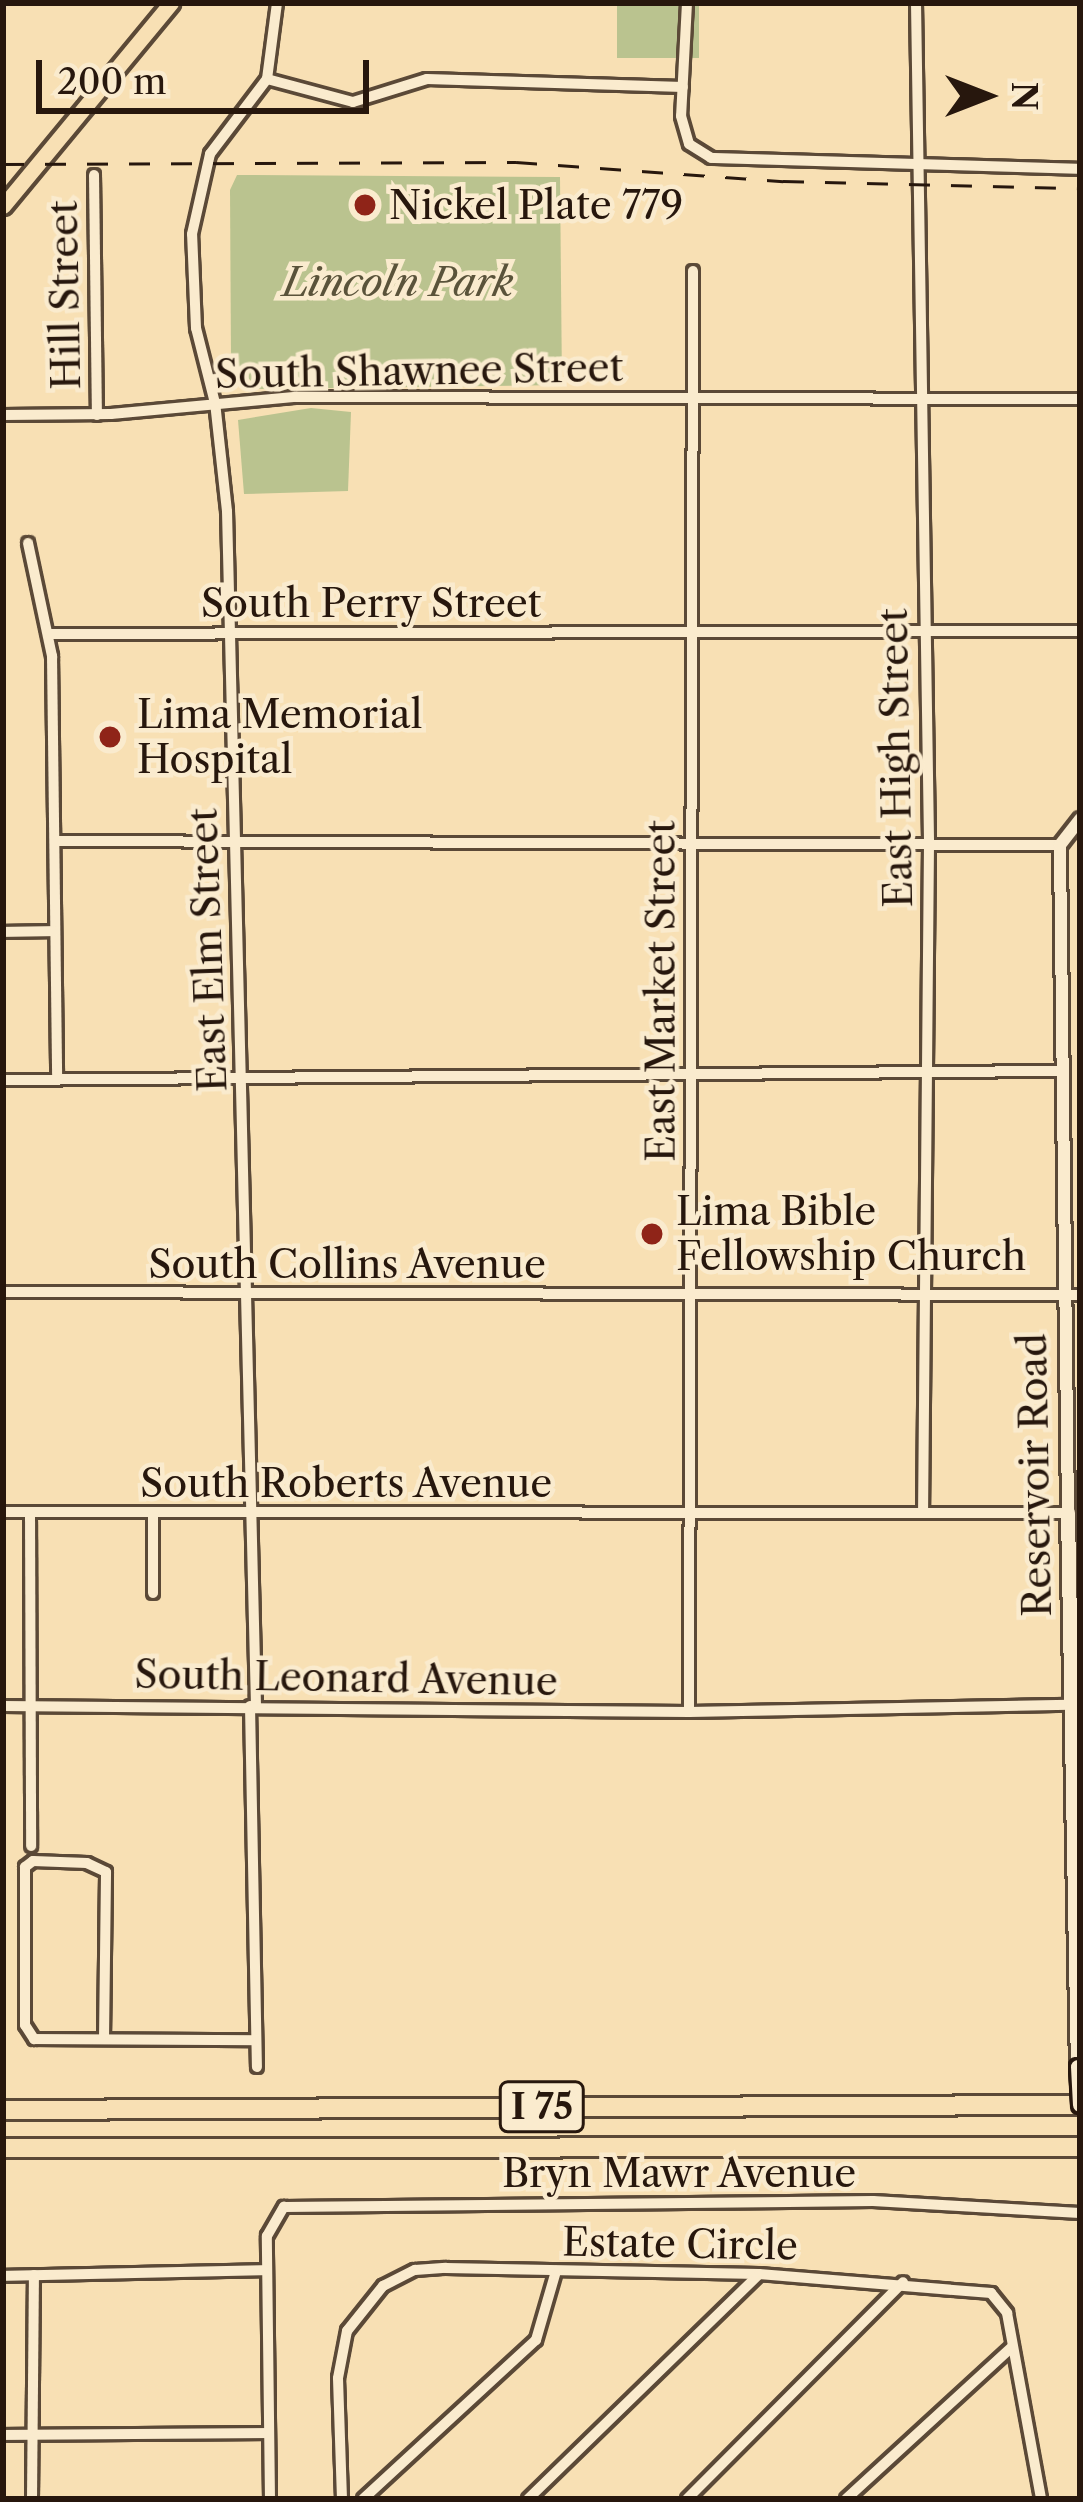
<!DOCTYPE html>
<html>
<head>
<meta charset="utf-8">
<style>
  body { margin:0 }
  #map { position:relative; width:1083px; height:2502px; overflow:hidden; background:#f8e0b4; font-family:"Libre Caslon Text",serif }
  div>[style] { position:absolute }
  .green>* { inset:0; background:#bac38f; transform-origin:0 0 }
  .roads { filter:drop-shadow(3px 0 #5b4937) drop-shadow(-3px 0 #5b4937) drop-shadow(0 3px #5b4937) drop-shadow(0 -3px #5b4937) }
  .minor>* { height:10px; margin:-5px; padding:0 5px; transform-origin:5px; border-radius:5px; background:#faebce }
  .tertiary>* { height:12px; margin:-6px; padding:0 6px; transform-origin:6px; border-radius:6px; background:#faebce }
  .secondary>* { height:14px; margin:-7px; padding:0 7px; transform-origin:7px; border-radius:7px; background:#faebce }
  .primary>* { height:15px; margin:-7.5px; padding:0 7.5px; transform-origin:7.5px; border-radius:7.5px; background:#f8e0b4 }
  .motorway>* { height:18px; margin:-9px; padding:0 9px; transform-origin:9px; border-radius:9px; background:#f8e0b4 }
  .rail>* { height:3px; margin-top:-1.5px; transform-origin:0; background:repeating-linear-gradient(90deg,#27170d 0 21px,transparent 0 42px) }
  .bridges { filter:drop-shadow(3px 0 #27170d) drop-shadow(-3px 0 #27170d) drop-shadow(0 3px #27170d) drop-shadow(0 -3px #27170d) }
  .secondary-bridge>* { height:14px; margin:-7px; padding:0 7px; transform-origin:7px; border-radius:7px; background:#faebce }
  .dots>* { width:33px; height:33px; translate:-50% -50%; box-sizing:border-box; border:6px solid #faebce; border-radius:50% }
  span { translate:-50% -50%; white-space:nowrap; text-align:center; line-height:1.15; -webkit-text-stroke:9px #faebce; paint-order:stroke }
  .shield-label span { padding:3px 9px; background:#faebce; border:3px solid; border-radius:9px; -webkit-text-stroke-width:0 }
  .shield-label { font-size:36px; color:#27170d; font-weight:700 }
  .poi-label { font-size:39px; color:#27170d }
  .left { translate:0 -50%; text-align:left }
  .park-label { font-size:39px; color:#5a533a; font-style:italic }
  .street-label { font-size:39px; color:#27170d }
  .frame { position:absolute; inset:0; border:6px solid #27170d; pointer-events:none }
  .north { position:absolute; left:927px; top:36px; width:120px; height:120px; -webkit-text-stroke:9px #faebce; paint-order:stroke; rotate:90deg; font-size:33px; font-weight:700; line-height:48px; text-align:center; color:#27170d }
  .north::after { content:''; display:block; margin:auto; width:42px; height:54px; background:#27170d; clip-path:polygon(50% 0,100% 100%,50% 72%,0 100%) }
  .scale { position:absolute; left:36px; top:60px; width:333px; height:54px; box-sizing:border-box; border:6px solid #27170d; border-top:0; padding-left:15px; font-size:36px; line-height:42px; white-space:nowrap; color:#27170d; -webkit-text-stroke:9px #faebce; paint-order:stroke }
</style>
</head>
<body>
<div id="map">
  <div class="green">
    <i style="left:617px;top:3px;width:82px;height:55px"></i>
    <i style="clip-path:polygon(237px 175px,560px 177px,562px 385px,259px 389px,231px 361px,230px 190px)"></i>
    <i style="clip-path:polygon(311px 408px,351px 412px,348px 491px,244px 494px,238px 420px)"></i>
  </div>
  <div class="roads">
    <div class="minor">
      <i style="left:687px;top:3px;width:113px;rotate:93deg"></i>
      <i style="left:681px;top:116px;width:29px;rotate:74deg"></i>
      <i style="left:689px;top:144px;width:26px;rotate:32deg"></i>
      <i style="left:711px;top:158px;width:369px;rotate:1.7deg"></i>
      <i style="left:916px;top:3px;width:841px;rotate:89.11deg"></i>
      <i style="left:929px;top:844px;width:669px;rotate:90.51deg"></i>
      <i style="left:267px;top:79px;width:89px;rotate:15deg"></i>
      <i style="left:353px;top:102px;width:77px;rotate:-17.3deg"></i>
      <i style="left:427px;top:79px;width:256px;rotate:1.8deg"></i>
      <i style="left:94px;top:175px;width:240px;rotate:89.3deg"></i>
      <i style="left:3px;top:415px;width:108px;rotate:-0.5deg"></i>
      <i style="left:111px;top:414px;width:186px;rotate:-5.3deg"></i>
      <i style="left:296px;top:397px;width:784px;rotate:0.15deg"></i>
      <i style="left:28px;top:543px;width:116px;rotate:78deg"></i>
      <i style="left:52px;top:656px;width:424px;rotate:89.3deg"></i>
      <i style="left:51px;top:634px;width:1029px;rotate:-0.17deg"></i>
      <i style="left:56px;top:841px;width:1004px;rotate:0.23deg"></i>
      <i style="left:3px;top:932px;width:52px;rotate:-1.1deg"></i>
      <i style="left:3px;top:1080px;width:1060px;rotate:-0.49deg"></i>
      <i style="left:3px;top:1292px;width:1077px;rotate:0.16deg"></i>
      <i style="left:3px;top:1512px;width:1065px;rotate:0.05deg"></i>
      <i style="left:30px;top:1512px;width:334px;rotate:89.8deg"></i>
      <i style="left:153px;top:1513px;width:80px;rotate:90deg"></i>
      <i style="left:3px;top:1706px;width:686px;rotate:0.5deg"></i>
      <i style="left:689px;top:1712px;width:381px;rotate:-1.1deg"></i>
      <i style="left:250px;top:1706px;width:361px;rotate:88.9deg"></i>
      <i style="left:256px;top:1706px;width:1195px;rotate:-91.39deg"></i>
      <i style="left:227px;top:511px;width:109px;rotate:-96.3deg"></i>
      <i style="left:215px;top:403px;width:77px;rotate:-104.2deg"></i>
      <i style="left:196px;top:328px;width:94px;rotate:-92.4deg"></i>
      <i style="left:192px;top:234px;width:82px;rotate:-77.3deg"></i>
      <i style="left:210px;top:154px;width:94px;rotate:-52.8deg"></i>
      <i style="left:267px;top:79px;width:77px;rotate:-82.5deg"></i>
      <i style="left:689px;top:1712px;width:1441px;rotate:-89.84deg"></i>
      <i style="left:104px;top:2039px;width:167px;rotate:-89.3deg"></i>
      <i style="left:106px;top:1872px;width:21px;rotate:-155deg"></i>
      <i style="left:87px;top:1863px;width:54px;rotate:-177.9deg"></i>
      <i style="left:33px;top:1861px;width:10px;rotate:143deg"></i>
      <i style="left:25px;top:1867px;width:158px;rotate:90deg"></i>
      <i style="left:25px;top:2025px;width:17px;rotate:57deg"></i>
      <i style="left:34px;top:2039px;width:222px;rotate:0.3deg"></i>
      <i style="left:3px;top:2276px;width:264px;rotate:-1.3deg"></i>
      <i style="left:3px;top:2435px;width:264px;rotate:-0.4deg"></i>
      <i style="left:32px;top:2499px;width:224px;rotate:-89.5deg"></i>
      <i style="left:270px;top:2499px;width:263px;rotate:-90.7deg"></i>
      <i style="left:267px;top:2236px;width:34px;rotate:-60deg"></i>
      <i style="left:284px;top:2207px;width:589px;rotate:-0.58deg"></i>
      <i style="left:873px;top:2201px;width:207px;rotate:3.3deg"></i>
      <i style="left:342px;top:2499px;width:121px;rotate:-91.9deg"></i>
      <i style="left:338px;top:2378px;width:48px;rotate:-79.2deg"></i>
      <i style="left:347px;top:2331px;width:58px;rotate:-51.3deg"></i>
      <i style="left:383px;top:2286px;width:36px;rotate:-27deg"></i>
      <i style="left:415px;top:2270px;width:31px;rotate:-4deg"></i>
      <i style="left:446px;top:2268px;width:313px;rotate:1.1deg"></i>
      <i style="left:759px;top:2274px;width:233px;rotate:4.7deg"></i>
      <i style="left:991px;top:2293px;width:26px;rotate:51deg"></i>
      <i style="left:1007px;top:2313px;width:189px;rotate:79.6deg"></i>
      <i style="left:363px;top:2499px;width:235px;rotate:-42.6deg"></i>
      <i style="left:536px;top:2340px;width:72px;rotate:-73.8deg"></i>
      <i style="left:528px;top:2499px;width:322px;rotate:-44.2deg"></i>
      <i style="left:687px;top:2499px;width:306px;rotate:-45.1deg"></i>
      <i style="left:846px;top:2499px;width:225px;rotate:-42.5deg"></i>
    </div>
    <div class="tertiary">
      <i style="left:1068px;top:1513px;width:668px;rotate:-90.69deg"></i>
      <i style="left:1060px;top:845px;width:33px;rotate:-52deg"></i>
    </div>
    <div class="secondary">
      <i style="left:1068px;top:1513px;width:554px;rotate:88.97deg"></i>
    </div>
    <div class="primary">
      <i style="left:3px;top:206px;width:264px;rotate:-50.4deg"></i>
    </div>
    <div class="motorway">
      <i style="left:3px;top:2110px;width:1077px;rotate:-0.27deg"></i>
      <i style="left:3px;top:2148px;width:1077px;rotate:-0.05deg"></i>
    </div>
  </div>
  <div class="rail">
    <i style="left:3px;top:164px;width:513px;rotate:-0.22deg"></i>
    <i style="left:516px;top:162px;width:268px;rotate:4.1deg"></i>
    <i style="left:783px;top:181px;width:297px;rotate:1.4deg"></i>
  </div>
  <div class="bridges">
    <div class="secondary-bridge">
      <i style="left:1078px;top:2067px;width:38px;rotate:87deg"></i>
    </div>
  </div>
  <div class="dots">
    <i style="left:365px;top:205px;background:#8f2418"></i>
    <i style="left:110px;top:737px;background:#8f2418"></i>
    <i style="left:652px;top:1234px;background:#8f2418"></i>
  </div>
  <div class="shield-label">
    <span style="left:542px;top:2107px">I 75</span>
  </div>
  <div class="poi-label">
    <span class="left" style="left:389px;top:205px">Nickel Plate 779</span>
    <span class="left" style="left:137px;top:737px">Lima Memorial<br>Hospital</span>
    <span class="left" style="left:676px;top:1234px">Lima Bible<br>Fellowship Church</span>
  </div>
  <div class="park-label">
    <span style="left:398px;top:282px">Lincoln Park</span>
  </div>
  <div class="street-label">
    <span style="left:65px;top:295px;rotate:-91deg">Hill Street</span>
    <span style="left:419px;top:371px;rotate:-1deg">South Shawnee Street</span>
    <span style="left:371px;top:603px">South Perry Street</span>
    <span style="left:896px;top:758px;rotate:-91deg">East High Street</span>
    <span style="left:208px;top:950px;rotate:-92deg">East Elm Street</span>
    <span style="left:661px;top:991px;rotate:-90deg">East Market Street</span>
    <span style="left:347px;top:1264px">South Collins Avenue</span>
    <span style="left:1035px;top:1475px;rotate:-91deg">Reservoir Road</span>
    <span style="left:346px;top:1483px">South Roberts Avenue</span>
    <span style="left:346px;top:1678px;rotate:1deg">South Leonard Avenue</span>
    <span style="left:679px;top:2173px">Bryn Mawr Avenue</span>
    <span style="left:680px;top:2244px;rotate:1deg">Estate Circle</span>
  </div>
  <div class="frame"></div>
  <div class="north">N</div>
  <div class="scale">200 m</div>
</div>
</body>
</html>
